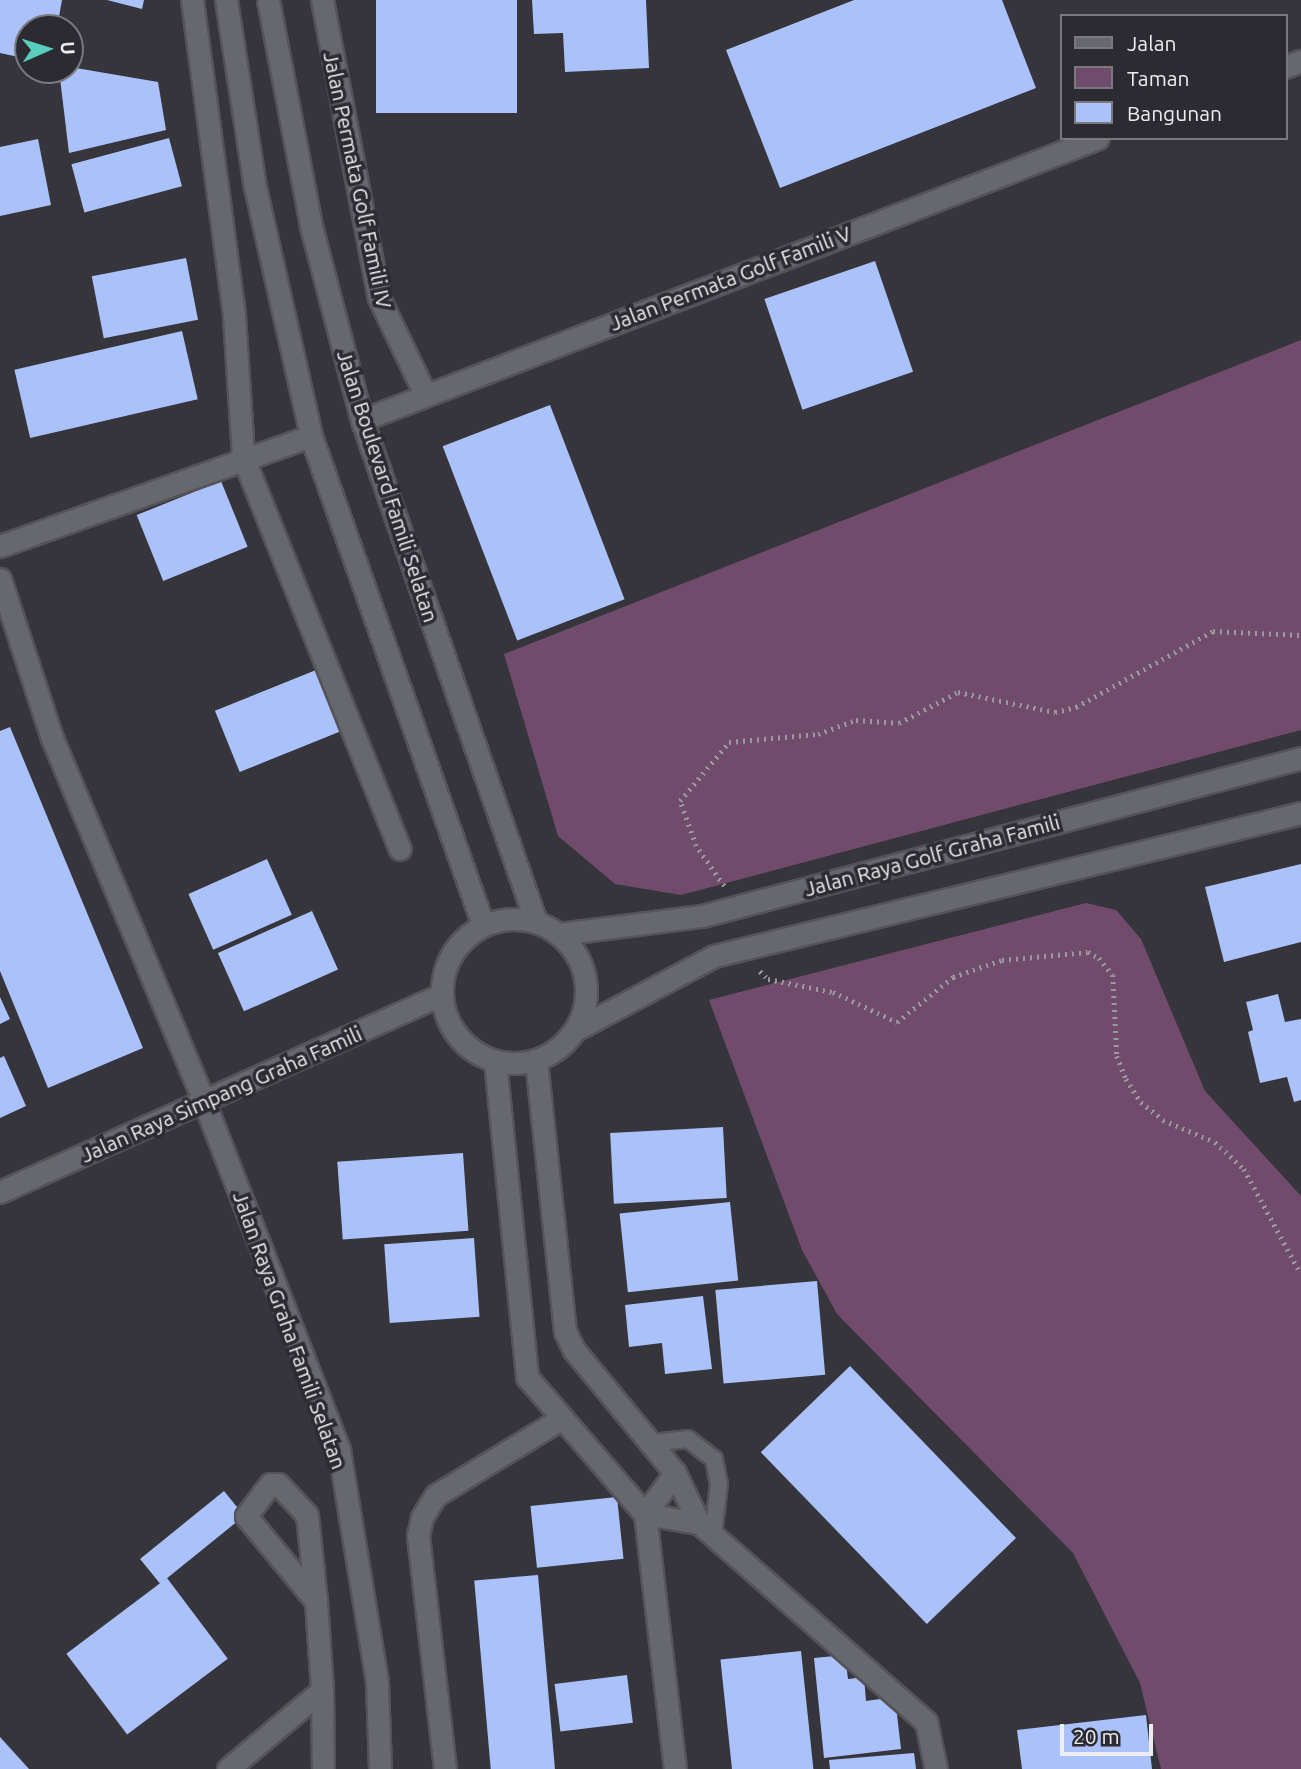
<!DOCTYPE html>
<html>
<head>
<meta charset="utf-8">
<style>
  body { margin:0 }
  #map { position:relative; width:1301px; height:1769px; overflow:hidden; background:#35353b; font-family:Ubuntu,sans-serif }
  div>[style] { position:absolute }
  .green>* { inset:0; background:#704b6c }
  .building>* { inset:0; background:#abc1f9; transform-origin:0 0 }
  .path>* { height:4.5px; margin-top:-2.25px; transform-origin:0; background:repeating-linear-gradient(90deg,#99999e 0 2px,transparent 0 7px) }
  .roads { filter:drop-shadow(2px 0 #535358) drop-shadow(-2px 0 #535358) drop-shadow(0 2px #535358) drop-shadow(0 -2px #535358) }
  .lane>* { height:16px; margin:-8px; padding:0 8px; transform-origin:8px; border-radius:8px; background:#67676e }
  .street>* { height:21px; margin:-10.5px; padding:0 10.5px; transform-origin:10.5px; border-radius:10.5px; background:#67676e }
  .street>.ring { margin:-10.5px; padding:0; box-sizing:content-box; background:none; border:21px solid #67676e; border-radius:50% }
  span { translate:-50% -50%; white-space:nowrap; text-align:center; line-height:1.15; -webkit-text-stroke:7px #2b2b31; paint-order:stroke }
  .street-label { font-size:21px; color:#ededf1 }
  .legend { position:absolute; left:1060px; top:14px; width:228px; height:126px; box-sizing:border-box; background:#2b2b31; border:2px solid #79797e; margin:0; padding:9px 12px; list-style:none; font-size:21px; color:#ededf1 }
  .legend li { display:flex; align-items:center; gap:14px; height:35px }
  .legend b { width:35px; border:2px solid #79797e }
  .north { position:absolute; left:14px; top:14px; width:70px; height:70px; box-sizing:border-box; background:#2b2b31; border:2px solid #79797e; border-radius:50%; rotate:87deg; font-size:19px; font-weight:700; line-height:28px; text-align:center; color:#ededf1 }
  .north::after { content:''; display:block; margin:auto; width:24px; height:32px; background:#59cebf; clip-path:polygon(50% 0,100% 100%,50% 72%,0 100%) }
  .scale { position:absolute; left:1060px; top:1724px; width:93px; height:32px; box-sizing:border-box; border:4px solid #ededf1; border-top:0; padding-left:9px; font-size:21px; line-height:24px; white-space:nowrap; color:#ededf1; -webkit-text-stroke:5px #2b2b31; paint-order:stroke }
</style>
</head>
<body>
<div id="map">
  <div class="green">
    <i style="clip-path:polygon(1301px 340px,1301px 730px,681px 895px,615px 884px,558px 836px,504px 654px)"></i>
    <i style="clip-path:polygon(1086px 903px,1116px 910px,1141px 939px,1205px 1091px,1301px 1196px,1301px 1769px,1161px 1769px,1140px 1683px,1073px 1553px,837px 1314px,802px 1250px,709px 1000px)"></i>
  </div>
  <div class="building">
    <i style="clip-path:polygon(0 0,62px 0,57px 28px,28px 28px,28px 59px,0 53px)"></i>
    <i style="clip-path:polygon(107px 0,144px 0,142px 9px)"></i>
    <i style="left:376px;top:0;width:141px;height:113px"></i>
    <i style="clip-path:polygon(532px 0,646px 0,649px 68px,565px 72px,563px 33px,534px 34px)"></i>
    <i style="clip-path:polygon(854px 0,1002px 0,1036px 88px,780px 188px,726px 50px)"></i>
    <i style="clip-path:polygon(70px 67px,158px 82px,166px 130px,69px 153px,59px 70px)"></i>
    <i style="left:169px;top:138px;width:50px;height:101px;rotate:75deg"></i>
    <i style="clip-path:polygon(38px 139px,51px 205px,0 216px,0 147px)"></i>
    <i style="left:186px;top:258px;width:63px;height:96px;rotate:79deg"></i>
    <i style="left:875px;top:261px;width:117px;height:117px;rotate:71deg"></i>
    <i style="left:182px;top:331px;width:70px;height:172px;rotate:77deg"></i>
    <i style="left:550px;top:405px;width:208px;height:115px;rotate:69deg"></i>
    <i style="left:221px;top:481px;width:71px;height:91px;rotate:68deg"></i>
    <i style="left:316px;top:670px;width:66px;height:109px;rotate:68deg"></i>
    <i style="clip-path:polygon(10px 727px,143px 1048px,48px 1088px,0 971px,0 731px)"></i>
    <i style="left:267px;top:859px;width:61px;height:86px;rotate:66deg"></i>
    <i style="clip-path:polygon(1301px 864px,1301px 942px,1224px 962px,1205px 887px)"></i>
    <i style="left:312px;top:911px;width:64px;height:103px;rotate:66deg"></i>
    <i style="clip-path:polygon(1278px 994px,1285px 1022px,1301px 1019px,1301px 1100px,1294px 1102px,1287px 1077px,1260px 1083px,1248px 1032px,1253px 1030px,1246px 1002px)"></i>
    <i style="clip-path:polygon(0 997px,10px 1019px,0 1024px)"></i>
    <i style="clip-path:polygon(4px 1056px,26px 1106px,0 1118px,0 1058px)"></i>
    <i style="left:723px;top:1127px;width:71px;height:113px;rotate:87deg"></i>
    <i style="left:463px;top:1153px;width:78px;height:126px;rotate:86deg"></i>
    <i style="left:730px;top:1202px;width:79px;height:111px;rotate:84deg"></i>
    <i style="left:474px;top:1238px;width:79px;height:90px;rotate:86deg"></i>
    <i style="left:817px;top:1281px;width:94px;height:102px;rotate:85deg"></i>
    <i style="clip-path:polygon(703px 1296px,712px 1369px,665px 1374px,662px 1343px,629px 1347px,625px 1305px)"></i>
    <i style="left:850px;top:1366px;width:239px;height:124px;rotate:46deg"></i>
    <i style="left:224px;top:1491px;width:32px;height:108px;rotate:51deg"></i>
    <i style="left:617px;top:1497px;width:62px;height:87px;rotate:84deg"></i>
    <i style="left:538px;top:1575px;width:195px;height:64px;rotate:85deg"></i>
    <i style="left:167px;top:1578px;width:101px;height:126px;rotate:53deg"></i>
    <i style="left:801px;top:1651px;width:119px;height:81px;rotate:84deg"></i>
    <i style="clip-path:polygon(845px 1655px,848px 1679px,864px 1677px,866px 1701px,895px 1697px,901px 1749px,824px 1758px,814px 1658px)"></i>
    <i style="left:627px;top:1675px;width:48px;height:73px;rotate:83deg"></i>
    <i style="clip-path:polygon(1146px 1715px,1152px 1769px,1022px 1769px,1017px 1730px)"></i>
    <i style="clip-path:polygon(0 1737px,29px 1769px,0 1769px)"></i>
    <i style="clip-path:polygon(914px 1753px,916px 1769px,830px 1769px,829px 1760px)"></i>
  </div>
  <div class="path">
    <i style="left:724px;top:886px;width:49px;rotate:-125deg"></i>
    <i style="left:696px;top:846px;width:48px;rotate:-109.6deg"></i>
    <i style="left:680px;top:801px;width:77px;rotate:-50.3deg"></i>
    <i style="left:729px;top:742px;width:89px;rotate:-5.1deg"></i>
    <i style="left:818px;top:734px;width:40px;rotate:-20.2deg"></i>
    <i style="left:856px;top:720px;width:43px;rotate:4deg"></i>
    <i style="left:899px;top:723px;width:67px;rotate:-27.7deg"></i>
    <i style="left:958px;top:692px;width:99px;rotate:11.7deg"></i>
    <i style="left:1055px;top:712px;width:22px;rotate:-13deg"></i>
    <i style="left:1076px;top:707px;width:157px;rotate:-29deg"></i>
    <i style="left:1213px;top:631px;width:88px;rotate:2.6deg"></i>
    <i style="left:760px;top:971px;width:11px;rotate:45deg"></i>
    <i style="left:768px;top:979px;width:66px;rotate:11.3deg"></i>
    <i style="left:833px;top:992px;width:71px;rotate:25.1deg"></i>
    <i style="left:897px;top:1022px;width:72px;rotate:-38.8deg"></i>
    <i style="left:953px;top:977px;width:52px;rotate:-19.1deg"></i>
    <i style="left:1002px;top:960px;width:86px;rotate:-5.3deg"></i>
    <i style="left:1088px;top:952px;width:13px;rotate:29deg"></i>
    <i style="left:1099px;top:958px;width:22px;rotate:51deg"></i>
    <i style="left:1113px;top:975px;width:81px;rotate:87.2deg"></i>
    <i style="left:1117px;top:1056px;width:25px;rotate:69deg"></i>
    <i style="left:1126px;top:1079px;width:27px;rotate:57deg"></i>
    <i style="left:1141px;top:1102px;width:28px;rotate:39deg"></i>
    <i style="left:1163px;top:1120px;width:56px;rotate:22.9deg"></i>
    <i style="left:1215px;top:1142px;width:40px;rotate:43deg"></i>
    <i style="left:1244px;top:1169px;width:119px;rotate:61.5deg"></i>
  </div>
  <div class="roads">
    <div class="lane">
      <i style="left:651px;top:1443px;width:37px;rotate:-6deg"></i>
      <i style="left:688px;top:1439px;width:33px;rotate:38deg"></i>
      <i style="left:714px;top:1459px;width:25px;rotate:79deg"></i>
      <i style="left:719px;top:1484px;width:50px;rotate:96.8deg"></i>
    </div>
    <div class="street">
      <i style="left:192px;top:0;width:319px;rotate:82.4deg"></i>
      <i style="left:234px;top:316px;width:141px;rotate:86.3deg"></i>
      <i style="left:243px;top:457px;width:422px;rotate:68.2deg"></i>
      <i style="left:226px;top:0;width:189px;rotate:81.2deg"></i>
      <i style="left:255px;top:187px;width:255px;rotate:77.3deg"></i>
      <i style="left:311px;top:436px;width:518px;rotate:70.62deg"></i>
      <i style="left:268px;top:0;width:234px;rotate:79.2deg"></i>
      <i style="left:312px;top:230px;width:196px;rotate:75.3deg"></i>
      <i style="left:362px;top:420px;width:531px;rotate:70.88deg"></i>
      <i style="left:322px;top:0;width:303px;rotate:79.2deg"></i>
      <i style="left:379px;top:298px;width:106px;rotate:64.4deg"></i>
      <i style="left:1285px;top:67px;width:17px;rotate:-21deg"></i>
      <i style="left:362px;top:420px;width:788px;rotate:-20.96deg"></i>
      <i style="left:0;top:546px;width:330px;rotate:-19.5deg"></i>
      <i style="left:0;top:579px;width:167px;rotate:71.9deg"></i>
      <i style="left:52px;top:738px;width:397px;rotate:67.3deg"></i>
      <i style="left:205px;top:1104px;width:371px;rotate:68.8deg"></i>
      <i style="left:339px;top:1450px;width:236px;rotate:80.7deg"></i>
      <i style="left:377px;top:1683px;width:86px;rotate:88deg"></i>
      <i class="ring" style="left:442px;top:919px;width:123px;height:123px"></i>
      <i style="left:559px;top:934px;width:144px;rotate:-7.2deg"></i>
      <i style="left:702px;top:916px;width:619px;rotate:-14.78deg"></i>
      <i style="left:575px;top:1030px;width:157px;rotate:-28deg"></i>
      <i style="left:714px;top:956px;width:604px;rotate:-13.69deg"></i>
      <i style="left:536px;top:1060px;width:273px;rotate:83.9deg"></i>
      <i style="left:565px;top:1331px;width:21px;rotate:65deg"></i>
      <i style="left:574px;top:1350px;width:159px;rotate:50.6deg"></i>
      <i style="left:675px;top:1473px;width:55px;rotate:64.4deg"></i>
      <i style="left:495px;top:1061px;width:318px;rotate:84.2deg"></i>
      <i style="left:527px;top:1377px;width:181px;rotate:49.3deg"></i>
      <i style="left:645px;top:1514px;width:55px;rotate:9.5deg"></i>
      <i style="left:699px;top:1523px;width:302px;rotate:41.2deg"></i>
      <i style="left:926px;top:1722px;width:48px;rotate:78deg"></i>
      <i style="left:0;top:1192px;width:483px;rotate:-24.1deg"></i>
      <i style="left:645px;top:1514px;width:257px;rotate:83.3deg"></i>
      <i style="left:645px;top:1514px;width:51px;rotate:-53.8deg"></i>
      <i style="left:316px;top:1601px;width:110px;rotate:-129.5deg"></i>
      <i style="left:246px;top:1516px;width:40px;rotate:-53deg"></i>
      <i style="left:270px;top:1484px;width:8px"></i>
      <i style="left:278px;top:1484px;width:42px;rotate:46.9deg"></i>
      <i style="left:307px;top:1515px;width:86px;rotate:84deg"></i>
      <i style="left:316px;top:1601px;width:89px;rotate:86.1deg"></i>
      <i style="left:322px;top:1690px;width:79px;rotate:89.3deg"></i>
      <i style="left:228px;top:1769px;width:123px;rotate:-40deg"></i>
      <i style="left:445px;top:1769px;width:236px;rotate:-96.6deg"></i>
      <i style="left:418px;top:1535px;width:18px;rotate:-77deg"></i>
      <i style="left:422px;top:1517px;width:26px;rotate:-58deg"></i>
      <i style="left:436px;top:1495px;width:144px;rotate:-31.4deg"></i>
    </div>
  </div>
  <div class="street-label">
    <span style="left:358px;top:180px;rotate:78deg">Jalan Permata Golf Famili IV</span>
    <span style="left:730px;top:278px;rotate:-21deg">Jalan Permata Golf Famili V</span>
    <span style="left:388px;top:486px;rotate:72deg">Jalan Boulevard Famili Selatan</span>
    <span style="left:932px;top:855px;rotate:-15deg">Jalan Raya Golf Graha Famili</span>
    <span style="left:221px;top:1094px;rotate:-24deg">Jalan Raya Simpang Graha Famili</span>
    <span style="left:290px;top:1330px;rotate:70deg">Jalan Raya Graha Famili Selatan</span>
  </div>
  <ul class="legend">
  <li><b style="height:9px;background:#67676e"></b>Jalan</li>
  <li><b style="height:19px;background:#704b6c"></b>Taman</li>
  <li><b style="height:19px;background:#abc1f9"></b>Bangunan</li>
  </ul>
  <div class="north">U</div>
  <div class="scale">20 m</div>
</div>
</body>
</html>
